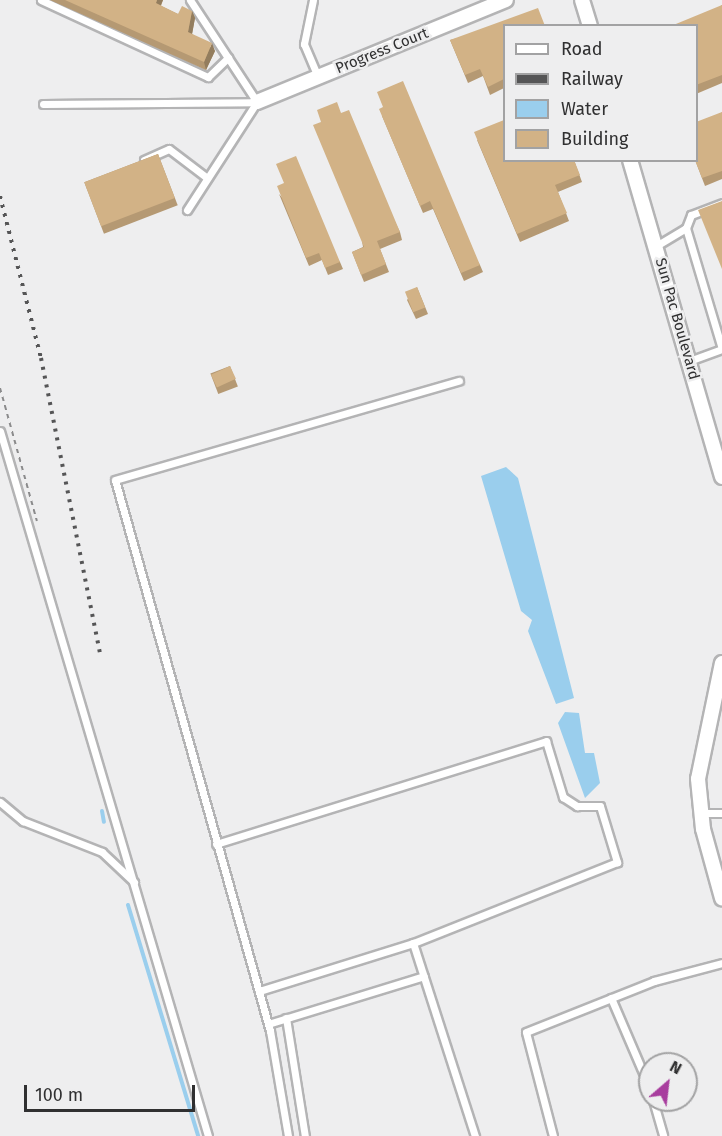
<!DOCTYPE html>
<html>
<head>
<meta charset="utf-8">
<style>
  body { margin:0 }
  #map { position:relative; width:722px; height:1136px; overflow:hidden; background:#eeeeef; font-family:"Fira Sans",sans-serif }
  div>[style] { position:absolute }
  .water>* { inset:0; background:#9aceed }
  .stream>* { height:4px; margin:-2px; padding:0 2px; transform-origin:2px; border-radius:2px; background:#9aceed }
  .path>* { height:2px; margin-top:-1px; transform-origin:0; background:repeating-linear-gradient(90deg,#8b8b8c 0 4.5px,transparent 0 9px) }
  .roads { filter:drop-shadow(2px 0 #b4b4b5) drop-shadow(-2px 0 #b4b4b5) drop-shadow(0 2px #b4b4b5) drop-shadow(0 -2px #b4b4b5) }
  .service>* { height:7px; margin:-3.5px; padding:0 3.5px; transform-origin:3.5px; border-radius:3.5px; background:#fff }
  .minor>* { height:14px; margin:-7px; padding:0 7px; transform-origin:7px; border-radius:7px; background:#fff }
  .rail>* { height:4px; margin-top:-2px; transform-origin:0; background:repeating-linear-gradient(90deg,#555556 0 3px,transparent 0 9px) }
  .wall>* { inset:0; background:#b59973; transform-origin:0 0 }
  .shaded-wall>* { inset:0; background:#937d5e }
  .building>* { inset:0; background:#d2b286; transform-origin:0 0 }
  span { translate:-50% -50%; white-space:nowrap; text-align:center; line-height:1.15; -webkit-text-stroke:5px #eeeeef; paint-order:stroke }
  .street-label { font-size:15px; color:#303031 }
  .legend { position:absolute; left:503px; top:24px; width:195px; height:138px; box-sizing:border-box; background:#eeeeef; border:2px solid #a2a2a3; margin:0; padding:8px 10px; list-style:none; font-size:18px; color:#303031 }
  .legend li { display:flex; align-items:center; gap:12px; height:30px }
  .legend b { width:30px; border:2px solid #a2a2a3 }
  .north { position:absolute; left:638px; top:1052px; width:60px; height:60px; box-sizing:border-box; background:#eeeeef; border:2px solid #a2a2a3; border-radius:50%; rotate:28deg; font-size:16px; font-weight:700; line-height:24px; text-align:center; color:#303031 }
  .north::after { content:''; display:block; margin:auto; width:21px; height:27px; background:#a83d9e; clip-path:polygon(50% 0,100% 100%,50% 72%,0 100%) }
  .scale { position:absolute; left:24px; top:1085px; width:171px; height:27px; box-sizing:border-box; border:3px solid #303031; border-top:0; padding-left:8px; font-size:18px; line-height:21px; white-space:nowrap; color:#303031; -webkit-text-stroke:4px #eeeeef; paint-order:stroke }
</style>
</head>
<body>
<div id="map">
  <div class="water">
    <i style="clip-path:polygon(506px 467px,518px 478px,574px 698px,556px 704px,528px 631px,532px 620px,521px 611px,481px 476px)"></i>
    <i style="clip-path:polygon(565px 712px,579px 713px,585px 753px,594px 753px,600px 783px,585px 798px,558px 723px)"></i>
  </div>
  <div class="stream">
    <i style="left:102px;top:811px;width:11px;rotate:80deg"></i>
    <i style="left:128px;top:905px;width:241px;rotate:73.1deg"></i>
  </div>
  <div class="path">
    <i style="left:0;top:388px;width:138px;rotate:74.5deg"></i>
  </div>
  <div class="roads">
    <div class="service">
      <i style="left:41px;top:0;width:184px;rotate:24.8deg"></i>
      <i style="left:208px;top:77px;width:28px;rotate:-44deg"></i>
      <i style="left:190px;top:0;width:122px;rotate:56.7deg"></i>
      <i style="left:313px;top:0;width:45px;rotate:101.6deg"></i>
      <i style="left:304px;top:44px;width:36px;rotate:67deg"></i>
      <i style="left:43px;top:104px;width:214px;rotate:-0.5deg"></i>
      <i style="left:144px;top:160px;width:27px;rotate:-24deg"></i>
      <i style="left:169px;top:149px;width:48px;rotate:37.3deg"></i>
      <i style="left:187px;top:210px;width:129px;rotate:-57.1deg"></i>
      <i style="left:686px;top:228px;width:126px;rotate:73.4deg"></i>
      <i style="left:656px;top:246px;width:35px;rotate:-31deg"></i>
      <i style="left:686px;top:228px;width:14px;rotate:-69deg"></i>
      <i style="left:691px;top:215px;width:33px;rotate:-21deg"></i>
      <i style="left:689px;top:361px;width:35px;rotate:-20deg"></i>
      <i style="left:0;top:431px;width:735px;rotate:73.56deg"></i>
      <i style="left:0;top:802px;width:30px;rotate:40deg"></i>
      <i style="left:23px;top:821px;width:85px;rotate:21.4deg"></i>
      <i style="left:102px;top:852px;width:44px;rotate:43.2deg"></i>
      <i style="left:702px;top:813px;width:20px"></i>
      <i style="left:216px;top:844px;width:346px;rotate:-17.3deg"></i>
      <i style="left:546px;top:741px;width:59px;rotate:73.1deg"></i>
      <i style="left:563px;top:797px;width:17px;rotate:33deg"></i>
      <i style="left:577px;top:806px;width:23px"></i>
      <i style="left:600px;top:806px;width:59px;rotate:73.1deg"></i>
      <i style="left:617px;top:862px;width:219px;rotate:158.3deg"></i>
      <i style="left:413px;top:943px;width:203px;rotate:72.2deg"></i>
      <i style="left:259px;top:991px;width:161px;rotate:-17.3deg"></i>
      <i style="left:611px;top:998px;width:99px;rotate:66.8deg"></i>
      <i style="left:286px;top:1018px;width:120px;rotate:80.9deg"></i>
      <i style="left:268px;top:1024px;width:163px;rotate:-17.1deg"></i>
      <i style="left:653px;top:1100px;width:37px;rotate:74deg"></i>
      <i style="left:288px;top:1136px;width:107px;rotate:-99.7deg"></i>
      <i style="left:270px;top:1031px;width:572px;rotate:-105.71deg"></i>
      <i style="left:115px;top:480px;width:358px;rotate:-16.1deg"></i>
      <i style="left:553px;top:1136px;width:107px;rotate:-104.6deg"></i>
      <i style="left:526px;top:1032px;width:138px;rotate:-21.7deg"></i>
      <i style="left:654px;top:981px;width:70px;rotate:-14.8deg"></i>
    </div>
    <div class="minor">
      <i style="left:582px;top:0;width:27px;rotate:73deg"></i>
      <i style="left:257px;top:102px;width:269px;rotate:-22.3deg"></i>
      <i style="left:630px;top:160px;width:330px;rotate:73.8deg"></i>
      <i style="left:722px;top:663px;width:118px;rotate:101.7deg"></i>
      <i style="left:698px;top:779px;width:50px;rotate:84.3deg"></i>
      <i style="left:703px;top:829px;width:72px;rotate:74.6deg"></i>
    </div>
  </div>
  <div class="rail">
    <i style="left:0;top:196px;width:167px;rotate:75.8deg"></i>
    <i style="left:41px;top:358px;width:300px;rotate:78.7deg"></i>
  </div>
  <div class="wall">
    <i style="clip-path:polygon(50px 0,163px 0,161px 6px,178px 14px,192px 11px,195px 18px,192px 34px,215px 51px,206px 70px)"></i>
    <i style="clip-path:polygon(722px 5px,722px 83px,696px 94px,696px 26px)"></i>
    <i style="clip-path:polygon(504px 26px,504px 88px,490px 95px,483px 76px,468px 83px,450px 40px)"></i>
    <i style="clip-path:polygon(383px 107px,480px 265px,483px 272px,464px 281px,433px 209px,423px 213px,382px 116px)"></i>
    <i style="clip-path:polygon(722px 112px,722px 179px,705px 186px,695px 160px)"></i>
    <i style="clip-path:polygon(341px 113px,400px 232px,402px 240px,380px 249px,389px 272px,364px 282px,352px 252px,363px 247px)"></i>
    <i style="clip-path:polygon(477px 140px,574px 160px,582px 182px,558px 192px,569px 221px,520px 242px)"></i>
    <i style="left:158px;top:154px;width:55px;height:79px;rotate:69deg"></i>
    <i style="clip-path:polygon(279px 194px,340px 262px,343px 269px,328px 275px,322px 260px,309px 266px)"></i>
    <i style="clip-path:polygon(417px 287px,428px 314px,416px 319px,407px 300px)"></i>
    <i style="left:230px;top:366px;width:22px;height:21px;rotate:69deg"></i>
  </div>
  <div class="shaded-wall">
    <i style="clip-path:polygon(157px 0,163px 0,158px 11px,156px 3px)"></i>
    <i style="clip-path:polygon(192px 11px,195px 18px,191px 40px,188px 32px)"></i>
    <i style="clip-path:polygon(212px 43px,215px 51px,206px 70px,204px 62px)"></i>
  </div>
  <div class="building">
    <i style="clip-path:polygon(65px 0,157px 0,156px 3px,178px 14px,182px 6px,192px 11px,188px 32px,212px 43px,204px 62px)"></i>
    <i style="clip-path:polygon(722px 5px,722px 75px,696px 85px,696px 26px,671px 26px)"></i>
    <i style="clip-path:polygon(538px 8px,545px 26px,504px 26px,504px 79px,488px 87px,480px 69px,465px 75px,450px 40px)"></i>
    <i style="clip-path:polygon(403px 81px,480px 265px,461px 273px,430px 201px,420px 206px,379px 109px,383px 107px,377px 92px)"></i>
    <i style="clip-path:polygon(337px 102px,341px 113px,349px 110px,400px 232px,377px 241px,386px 264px,361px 275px,352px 252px,364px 247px,313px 125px,321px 122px,317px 110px)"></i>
    <i style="clip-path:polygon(722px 112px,722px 171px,702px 178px,695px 160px,696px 160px,696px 122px)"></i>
    <i style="clip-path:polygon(504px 120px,504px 160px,574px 160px,580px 175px,555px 185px,567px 213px,517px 234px,474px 132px)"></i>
    <i style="left:158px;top:154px;width:47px;height:79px;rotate:69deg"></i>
    <i style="clip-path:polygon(296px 156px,340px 262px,325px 268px,319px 253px,306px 258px,277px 186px,284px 183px,276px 164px)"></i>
    <i style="clip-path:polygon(722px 201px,722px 269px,698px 210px)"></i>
    <i style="left:417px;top:287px;width:22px;height:13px;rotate:68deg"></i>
    <i style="left:230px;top:366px;width:14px;height:21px;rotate:65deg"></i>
  </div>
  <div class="street-label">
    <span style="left:382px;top:51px;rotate:-22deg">Progress Court</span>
    <span style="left:677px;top:319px;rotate:74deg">Sun Pac Boulevard</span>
  </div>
  <ul class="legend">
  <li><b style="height:8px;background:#fff"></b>Road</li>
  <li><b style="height:8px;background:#555556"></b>Railway</li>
  <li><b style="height:16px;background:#9aceed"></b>Water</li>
  <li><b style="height:16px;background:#d2b286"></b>Building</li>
  </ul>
  <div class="north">N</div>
  <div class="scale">100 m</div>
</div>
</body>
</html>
